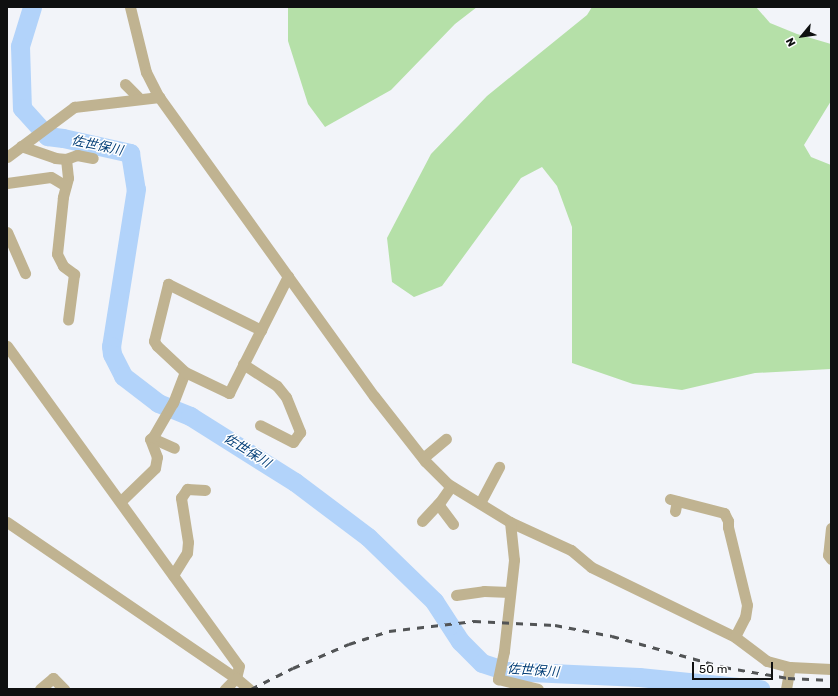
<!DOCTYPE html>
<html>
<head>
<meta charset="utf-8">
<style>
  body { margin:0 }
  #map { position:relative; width:838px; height:696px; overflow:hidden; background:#f2f4f9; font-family:Rubik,"Noto Sans JP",sans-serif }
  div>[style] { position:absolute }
  .green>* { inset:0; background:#b5e0a8 }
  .river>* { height:19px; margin:-9.5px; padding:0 9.5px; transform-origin:9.5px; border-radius:9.5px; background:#b2d3fa }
  .minor>* { height:11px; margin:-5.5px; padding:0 5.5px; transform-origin:5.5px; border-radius:5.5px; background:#c0b391 }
  .rail>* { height:3px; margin-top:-1.5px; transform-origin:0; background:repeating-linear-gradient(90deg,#525456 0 7px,transparent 0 14px) }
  span { translate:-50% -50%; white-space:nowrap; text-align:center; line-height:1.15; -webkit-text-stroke:3px #fff; paint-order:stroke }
  .water-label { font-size:13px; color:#043f78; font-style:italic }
  .frame { position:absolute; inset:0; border:8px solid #0f1011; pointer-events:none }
  .north { position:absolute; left:782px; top:16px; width:40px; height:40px; -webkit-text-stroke:3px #fff; paint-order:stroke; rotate:241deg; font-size:11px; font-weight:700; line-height:16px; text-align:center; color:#0f1011 }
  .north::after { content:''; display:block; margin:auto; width:14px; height:18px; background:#0f1011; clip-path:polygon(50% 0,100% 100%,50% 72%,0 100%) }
  .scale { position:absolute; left:692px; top:662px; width:81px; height:18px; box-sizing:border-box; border:2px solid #0f1011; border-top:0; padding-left:5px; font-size:12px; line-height:14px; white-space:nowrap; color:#0f1011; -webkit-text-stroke:3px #fff; paint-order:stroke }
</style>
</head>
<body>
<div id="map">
  <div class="green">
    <i style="clip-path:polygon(288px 7px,477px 7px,455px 24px,391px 90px,325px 127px,308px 104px,288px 41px)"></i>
    <i style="clip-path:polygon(592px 7px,756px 7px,770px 23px,797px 34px,831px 44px,831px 101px,804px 145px,811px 157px,831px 165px,831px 369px,755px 373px,682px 390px,633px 384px,572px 363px,572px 227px,557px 186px,542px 167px,521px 178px,442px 286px,414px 297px,392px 282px,387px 238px,431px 154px,487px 96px,587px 15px)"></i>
  </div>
  <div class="river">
    <i style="left:32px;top:7px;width:41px;rotate:107.1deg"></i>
    <i style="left:20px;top:46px;width:62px;rotate:88.2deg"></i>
    <i style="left:22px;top:108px;width:38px;rotate:48deg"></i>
    <i style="left:47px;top:136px;width:16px;rotate:7deg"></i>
    <i style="left:63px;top:138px;width:69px;rotate:12.6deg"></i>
    <i style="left:130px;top:153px;width:36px;rotate:81deg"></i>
    <i style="left:136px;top:189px;width:159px;rotate:99deg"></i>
    <i style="left:111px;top:346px;width:8px;rotate:83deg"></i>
    <i style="left:112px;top:354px;width:25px;rotate:63deg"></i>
    <i style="left:123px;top:376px;width:44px;rotate:37.6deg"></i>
    <i style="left:158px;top:403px;width:35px;rotate:22deg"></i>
    <i style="left:190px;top:416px;width:124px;rotate:32.2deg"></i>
    <i style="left:295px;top:482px;width:91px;rotate:37deg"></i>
    <i style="left:368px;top:537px;width:92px;rotate:44.1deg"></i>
    <i style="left:434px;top:601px;width:48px;rotate:57deg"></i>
    <i style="left:460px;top:641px;width:31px;rotate:45deg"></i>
    <i style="left:482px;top:663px;width:25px;rotate:18deg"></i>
    <i style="left:506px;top:671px;width:133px;rotate:2.6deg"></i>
    <i style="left:639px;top:677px;width:122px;rotate:5.7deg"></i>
  </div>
  <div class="minor">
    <i style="left:130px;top:7px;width:67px;rotate:76.2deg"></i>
    <i style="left:146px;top:72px;width:28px;rotate:63deg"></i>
    <i style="left:159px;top:97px;width:368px;rotate:54.3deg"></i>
    <i style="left:374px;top:396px;width:83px;rotate:51.9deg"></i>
    <i style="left:425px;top:461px;width:33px;rotate:45deg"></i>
    <i style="left:448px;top:484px;width:73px;rotate:31.5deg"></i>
    <i style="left:510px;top:522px;width:67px;rotate:24.7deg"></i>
    <i style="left:571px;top:550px;width:26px;rotate:40deg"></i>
    <i style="left:591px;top:567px;width:160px;rotate:25.9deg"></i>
    <i style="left:735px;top:637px;width:40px;rotate:37deg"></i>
    <i style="left:767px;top:661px;width:24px;rotate:15deg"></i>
    <i style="left:790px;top:667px;width:41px;rotate:2.8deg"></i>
    <i style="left:125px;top:84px;width:21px;rotate:45deg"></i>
    <i style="left:21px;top:146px;width:36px;rotate:19deg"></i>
    <i style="left:55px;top:158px;width:11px;rotate:5deg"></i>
    <i style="left:66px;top:159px;width:19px;rotate:84deg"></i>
    <i style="left:68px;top:178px;width:20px;rotate:105deg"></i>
    <i style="left:63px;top:197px;width:57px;rotate:96deg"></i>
    <i style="left:57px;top:254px;width:13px;rotate:63deg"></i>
    <i style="left:63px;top:266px;width:14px;rotate:36deg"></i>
    <i style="left:74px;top:274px;width:46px;rotate:97.4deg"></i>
    <i style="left:7px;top:157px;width:84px;rotate:-36.7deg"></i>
    <i style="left:74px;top:107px;width:86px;rotate:-6.7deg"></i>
    <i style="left:66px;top:159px;width:12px;rotate:-20deg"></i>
    <i style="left:77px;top:155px;width:16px;rotate:11deg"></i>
    <i style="left:7px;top:183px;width:44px;rotate:-7.8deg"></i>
    <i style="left:51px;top:177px;width:17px;rotate:31deg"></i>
    <i style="left:7px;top:232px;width:45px;rotate:66.3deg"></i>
    <i style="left:7px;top:346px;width:395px;rotate:54.1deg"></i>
    <i style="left:239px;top:666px;width:12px;rotate:104deg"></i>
    <i style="left:236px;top:678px;width:16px;rotate:135deg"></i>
    <i style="left:243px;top:364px;width:40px;rotate:32.9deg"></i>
    <i style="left:277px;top:386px;width:14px;rotate:51deg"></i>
    <i style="left:286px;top:397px;width:38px;rotate:68deg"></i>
    <i style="left:300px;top:432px;width:12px;rotate:125deg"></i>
    <i style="left:293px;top:442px;width:37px;rotate:-153deg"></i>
    <i style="left:185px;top:372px;width:38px;rotate:-137deg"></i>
    <i style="left:157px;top:346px;width:6px;rotate:-121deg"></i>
    <i style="left:154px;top:341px;width:59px;rotate:-76.2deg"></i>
    <i style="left:168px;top:284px;width:104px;rotate:26.3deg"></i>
    <i style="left:152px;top:438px;width:24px;rotate:24deg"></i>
    <i style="left:423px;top:458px;width:30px;rotate:-40deg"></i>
    <i style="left:670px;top:499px;width:56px;rotate:14.5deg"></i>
    <i style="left:724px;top:513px;width:9px;rotate:63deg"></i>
    <i style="left:728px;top:521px;width:6px;rotate:90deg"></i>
    <i style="left:728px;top:527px;width:80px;rotate:76.3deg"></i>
    <i style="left:747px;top:605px;width:12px;rotate:99deg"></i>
    <i style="left:745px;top:617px;width:22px;rotate:117deg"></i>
    <i style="left:121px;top:501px;width:47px;rotate:-44.1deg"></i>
    <i style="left:155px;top:468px;width:11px;rotate:-80deg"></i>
    <i style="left:157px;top:457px;width:19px;rotate:-111deg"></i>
    <i style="left:150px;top:439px;width:4px;rotate:-34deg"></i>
    <i style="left:153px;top:437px;width:39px;rotate:-60deg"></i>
    <i style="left:173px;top:403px;width:33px;rotate:-69deg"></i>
    <i style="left:185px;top:372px;width:49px;rotate:25.5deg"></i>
    <i style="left:229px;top:393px;width:131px;rotate:-63.2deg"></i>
    <i style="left:480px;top:503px;width:41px;rotate:-62.2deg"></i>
    <i style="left:438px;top:504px;width:25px;rotate:53deg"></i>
    <i style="left:675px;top:511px;width:10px;rotate:-79deg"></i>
    <i style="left:422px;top:521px;width:26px;rotate:-47deg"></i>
    <i style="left:440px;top:502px;width:19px;rotate:-55deg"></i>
    <i style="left:7px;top:522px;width:277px;rotate:34.3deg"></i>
    <i style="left:236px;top:678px;width:17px;rotate:40deg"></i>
    <i style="left:510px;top:522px;width:38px;rotate:84deg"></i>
    <i style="left:514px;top:560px;width:92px;rotate:96.3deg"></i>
    <i style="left:504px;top:651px;width:29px;rotate:102deg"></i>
    <i style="left:498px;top:679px;width:41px;rotate:14deg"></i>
    <i style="left:831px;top:528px;width:27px;rotate:96deg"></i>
    <i style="left:828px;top:555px;width:5px;rotate:53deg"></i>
    <i style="left:173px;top:575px;width:26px;rotate:-58deg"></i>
    <i style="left:187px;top:553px;width:11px;rotate:-85deg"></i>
    <i style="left:188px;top:542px;width:45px;rotate:-99deg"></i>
    <i style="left:181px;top:498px;width:11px;rotate:-56deg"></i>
    <i style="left:187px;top:489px;width:18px;rotate:3deg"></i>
    <i style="left:456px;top:595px;width:28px;rotate:-8deg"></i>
    <i style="left:484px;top:591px;width:26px;rotate:2deg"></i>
    <i style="left:40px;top:689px;width:17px;rotate:-40deg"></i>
    <i style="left:53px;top:678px;width:16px;rotate:45deg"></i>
    <i style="left:786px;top:689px;width:22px;rotate:-80deg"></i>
  </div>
  <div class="rail">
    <i style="left:251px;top:689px;width:47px;rotate:-26.6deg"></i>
    <i style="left:293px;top:668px;width:61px;rotate:-23.2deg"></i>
    <i style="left:349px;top:644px;width:42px;rotate:-18deg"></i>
    <i style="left:389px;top:631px;width:86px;rotate:-6.7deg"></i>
    <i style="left:474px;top:621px;width:81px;rotate:2.8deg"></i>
    <i style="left:555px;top:625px;width:58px;rotate:10.9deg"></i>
    <i style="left:612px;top:636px;width:116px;rotate:15.5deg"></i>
    <i style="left:724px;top:667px;width:65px;rotate:9.8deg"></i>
    <i style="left:788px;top:678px;width:43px;rotate:2.7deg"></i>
  </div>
  <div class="water-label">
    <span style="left:97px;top:146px;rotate:12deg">佐世保川</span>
    <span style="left:247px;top:451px;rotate:32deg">佐世保川</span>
    <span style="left:533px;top:671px;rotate:4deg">佐世保川</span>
  </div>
  <div class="frame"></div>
  <div class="north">N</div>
  <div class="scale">50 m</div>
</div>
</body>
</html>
